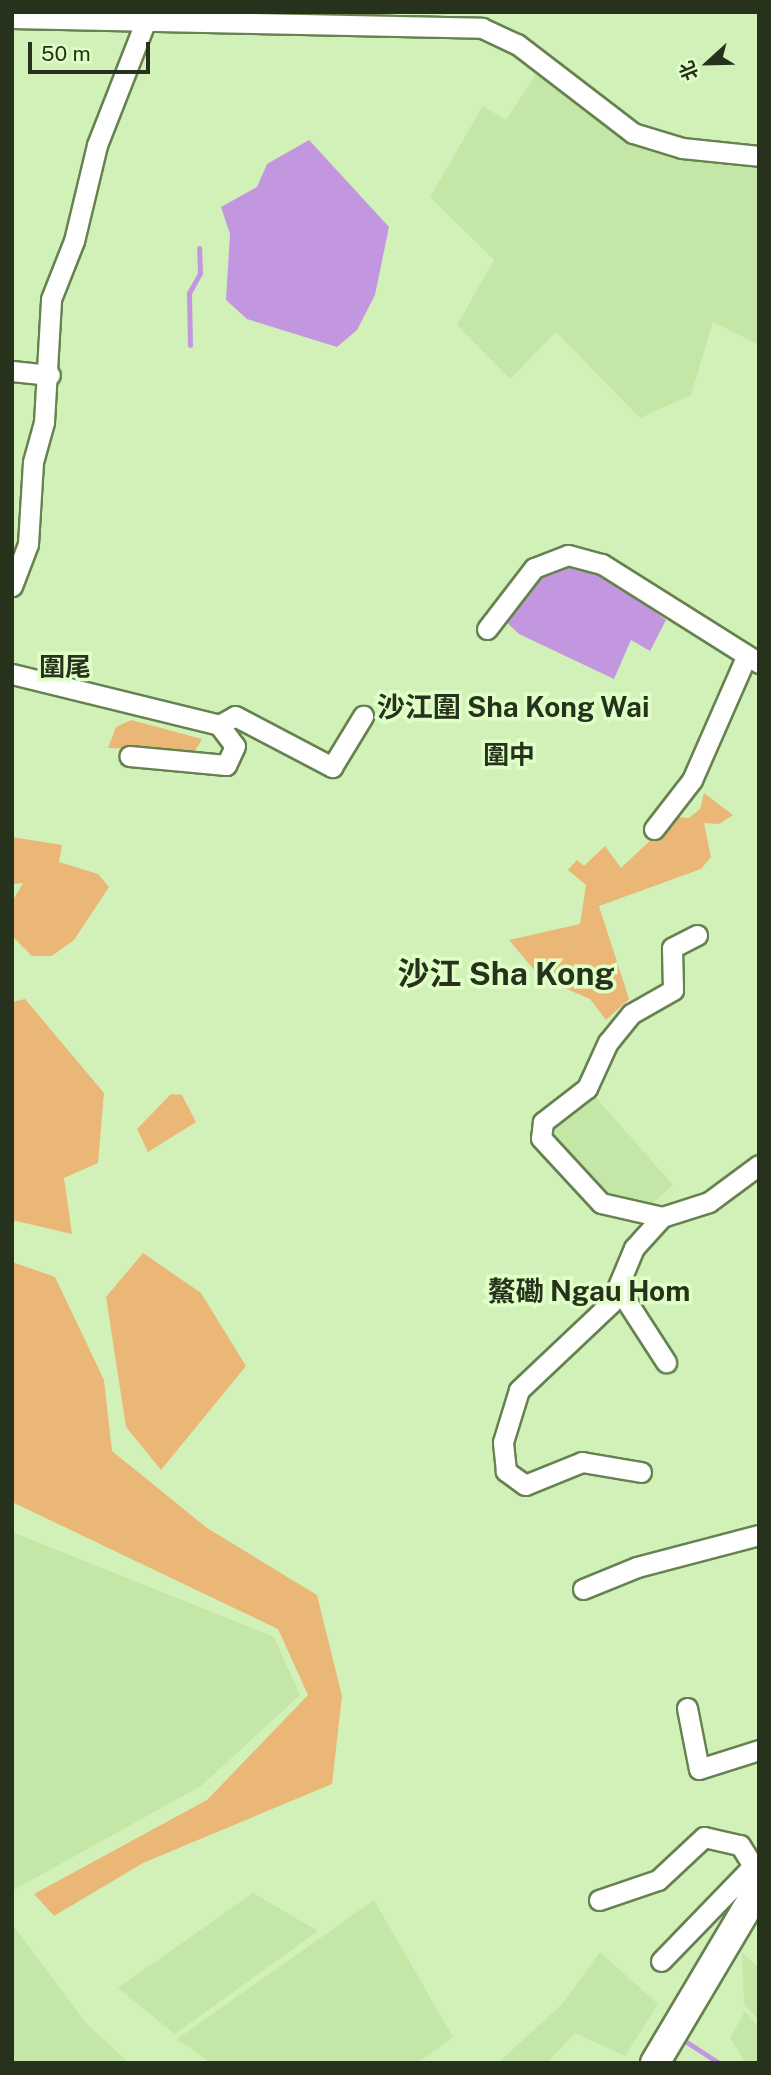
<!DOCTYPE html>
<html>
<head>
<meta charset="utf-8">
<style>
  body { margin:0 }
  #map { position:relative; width:771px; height:2075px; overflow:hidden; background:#d2f1b9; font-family:"Public Sans","Noto Sans SC",sans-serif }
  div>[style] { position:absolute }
  .built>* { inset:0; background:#c4e7a8 }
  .green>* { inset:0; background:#ebb776 }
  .water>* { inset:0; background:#c397df }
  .stream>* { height:5px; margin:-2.5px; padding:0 2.5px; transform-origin:2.5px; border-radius:2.5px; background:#c397df }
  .roads { filter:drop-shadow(2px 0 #66824f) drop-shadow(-2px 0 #66824f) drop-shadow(0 2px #66824f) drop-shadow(0 -2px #66824f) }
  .street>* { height:19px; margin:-9.5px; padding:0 9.5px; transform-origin:9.5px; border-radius:9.5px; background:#fff }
  .secondary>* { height:28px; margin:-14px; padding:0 14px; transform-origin:14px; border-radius:14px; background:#fff }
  span { translate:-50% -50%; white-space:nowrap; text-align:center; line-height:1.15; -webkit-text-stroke:7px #dfffc6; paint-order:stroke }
  .neighbourhood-label { font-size:26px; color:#26321c; font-weight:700 }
  .quarter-label { font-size:28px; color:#26321c; font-weight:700 }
  .district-label { font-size:32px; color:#26321c; font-weight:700 }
  .frame { position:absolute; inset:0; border:14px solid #26321c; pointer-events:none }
  .north { position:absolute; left:673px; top:28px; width:70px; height:70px; -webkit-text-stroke:5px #dfffc6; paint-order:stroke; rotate:248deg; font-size:19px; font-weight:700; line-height:28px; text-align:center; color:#26321c }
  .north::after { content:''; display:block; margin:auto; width:24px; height:32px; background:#26321c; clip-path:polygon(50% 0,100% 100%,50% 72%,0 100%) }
  .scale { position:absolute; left:28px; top:42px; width:122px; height:32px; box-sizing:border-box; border:4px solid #26321c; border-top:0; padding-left:9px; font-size:21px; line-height:24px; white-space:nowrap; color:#26321c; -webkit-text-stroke:5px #dfffc6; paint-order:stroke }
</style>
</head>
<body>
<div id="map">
  <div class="built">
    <i style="clip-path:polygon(538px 71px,605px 127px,640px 148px,678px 160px,759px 168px,759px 345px,713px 322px,691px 395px,640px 418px,556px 332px,510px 379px,457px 325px,494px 260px,430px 197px,483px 106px,506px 120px)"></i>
    <i style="clip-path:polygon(591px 1092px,673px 1185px,645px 1210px,604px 1192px,546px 1128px)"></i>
    <i style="clip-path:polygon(12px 1532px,274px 1637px,300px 1695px,201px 1786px,12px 1891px)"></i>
    <i style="clip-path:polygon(253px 1893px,318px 1931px,175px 2034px,118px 1988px)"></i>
    <i style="clip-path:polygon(374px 1900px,453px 2037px,417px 2063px,211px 2063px,177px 2039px)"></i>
    <i style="clip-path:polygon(12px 1924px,85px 2022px,129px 2063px,12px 2063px)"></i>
    <i style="clip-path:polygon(600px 1952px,658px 2004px,625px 2056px,575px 2033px,547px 2063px,498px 2063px,562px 2004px)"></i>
    <i style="clip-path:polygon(742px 1952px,759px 1968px,759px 2020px,744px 2004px)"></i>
    <i style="clip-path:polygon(745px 2011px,759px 2027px,759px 2063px,746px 2063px,730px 2038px)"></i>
  </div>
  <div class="green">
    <i style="clip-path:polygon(131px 720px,202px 739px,195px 751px,108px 748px,116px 727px)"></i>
    <i style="clip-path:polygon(704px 793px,733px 815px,719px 824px,704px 823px,711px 857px,701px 869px,599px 906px,629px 999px,606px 1020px,590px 999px,541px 978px,509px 940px,580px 924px,586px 885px,568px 870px,577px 860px,584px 866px,605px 846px,621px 868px,675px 817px,689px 818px,700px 809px)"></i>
    <i style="clip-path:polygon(12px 837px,62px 845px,59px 862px,98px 874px,109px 887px,74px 940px,52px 956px,32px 956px,12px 936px,12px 902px,23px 883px,12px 884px)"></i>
    <i style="clip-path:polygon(25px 999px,104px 1093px,98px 1163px,64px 1178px,72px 1234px,12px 1220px,12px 1002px)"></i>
    <i style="clip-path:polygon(171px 1094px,182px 1095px,196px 1122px,148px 1152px,137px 1129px)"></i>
    <i style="clip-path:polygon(143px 1253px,201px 1293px,246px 1366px,161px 1470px,126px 1427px,106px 1297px)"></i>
    <i style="clip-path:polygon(12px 1262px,55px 1277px,104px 1380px,112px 1451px,207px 1528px,317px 1595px,342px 1696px,332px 1784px,143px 1863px,54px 1916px,34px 1894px,207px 1800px,308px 1695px,278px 1629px,12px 1502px)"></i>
  </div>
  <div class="water">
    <i style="clip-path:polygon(309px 140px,389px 227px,375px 295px,357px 330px,337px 347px,247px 319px,226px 300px,230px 234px,221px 207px,257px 187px,267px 164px)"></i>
    <i style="clip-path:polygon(564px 564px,608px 578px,666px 620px,650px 651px,631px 640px,614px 679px,519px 634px,503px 619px,526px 583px)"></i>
  </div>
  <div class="stream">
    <i style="left:190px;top:345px;width:52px;rotate:-91.1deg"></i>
    <i style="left:189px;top:293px;width:23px;rotate:-61deg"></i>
    <i style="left:200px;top:273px;width:25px;rotate:-92deg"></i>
    <i style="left:685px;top:2041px;width:40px;rotate:32.9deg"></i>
  </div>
  <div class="roads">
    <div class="street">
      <i style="left:12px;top:18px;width:470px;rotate:1.2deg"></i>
      <i style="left:482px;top:28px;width:38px;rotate:25deg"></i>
      <i style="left:517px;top:44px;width:146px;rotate:37.5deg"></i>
      <i style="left:633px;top:133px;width:51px;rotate:17deg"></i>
      <i style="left:682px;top:148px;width:77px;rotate:5.9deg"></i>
      <i style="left:12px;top:371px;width:38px;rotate:6deg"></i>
      <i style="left:12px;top:586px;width:45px;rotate:-69.1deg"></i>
      <i style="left:28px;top:544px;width:82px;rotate:-86.5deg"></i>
      <i style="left:33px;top:462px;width:41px;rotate:-74.6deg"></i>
      <i style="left:44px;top:422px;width:123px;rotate:-86.7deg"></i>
      <i style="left:51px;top:299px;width:62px;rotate:-68.4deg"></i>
      <i style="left:74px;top:241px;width:99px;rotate:-76.5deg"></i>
      <i style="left:97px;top:145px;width:134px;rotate:-68.6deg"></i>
      <i style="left:487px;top:629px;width:77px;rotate:-52.4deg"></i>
      <i style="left:534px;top:568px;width:36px;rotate:-21deg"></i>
      <i style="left:568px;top:555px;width:35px;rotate:15deg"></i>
      <i style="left:602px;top:564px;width:186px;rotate:32.2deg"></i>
      <i style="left:12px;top:674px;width:213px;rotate:13.8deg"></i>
      <i style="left:219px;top:725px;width:26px;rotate:53deg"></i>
      <i style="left:235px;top:746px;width:21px;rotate:115deg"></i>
      <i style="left:226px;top:765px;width:97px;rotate:-174.7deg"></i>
      <i style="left:219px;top:725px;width:18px;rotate:-29deg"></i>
      <i style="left:235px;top:716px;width:110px;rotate:27.7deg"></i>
      <i style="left:332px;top:767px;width:60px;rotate:-58.7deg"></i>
      <i style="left:654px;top:829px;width:62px;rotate:-52.2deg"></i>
      <i style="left:692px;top:780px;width:134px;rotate:-66.3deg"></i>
      <i style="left:697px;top:935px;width:28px;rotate:153deg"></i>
      <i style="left:672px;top:948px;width:42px;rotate:88.6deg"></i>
      <i style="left:673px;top:990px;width:48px;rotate:150.3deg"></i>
      <i style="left:631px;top:1014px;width:36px;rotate:129deg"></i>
      <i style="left:608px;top:1042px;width:51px;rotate:114.5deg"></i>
      <i style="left:587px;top:1088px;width:56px;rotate:142.3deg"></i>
      <i style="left:543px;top:1122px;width:16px;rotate:97deg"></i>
      <i style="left:541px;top:1138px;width:88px;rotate:47.3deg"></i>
      <i style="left:601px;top:1203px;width:63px;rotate:12.9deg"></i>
      <i style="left:662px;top:1217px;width:49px;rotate:-17.7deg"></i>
      <i style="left:709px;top:1202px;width:62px;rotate:-36.5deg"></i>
      <i style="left:620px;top:1291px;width:85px;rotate:57.1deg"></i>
      <i style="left:641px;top:1472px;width:60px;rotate:-170.4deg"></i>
      <i style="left:582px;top:1462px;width:61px;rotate:158deg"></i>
      <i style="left:525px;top:1485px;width:24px;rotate:-144deg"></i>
      <i style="left:506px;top:1471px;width:29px;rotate:-96deg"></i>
      <i style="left:503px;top:1442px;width:54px;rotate:-72.9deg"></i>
      <i style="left:519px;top:1390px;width:127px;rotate:-43.4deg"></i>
      <i style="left:611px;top:1303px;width:60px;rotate:-67.3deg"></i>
      <i style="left:634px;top:1248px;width:42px;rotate:-47.9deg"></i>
      <i style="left:583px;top:1589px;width:58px;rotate:-22.2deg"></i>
      <i style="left:637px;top:1567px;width:126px;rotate:-14.7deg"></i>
      <i style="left:687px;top:1708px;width:62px;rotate:78.9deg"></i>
      <i style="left:699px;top:1769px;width:63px;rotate:-17.6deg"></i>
      <i style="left:599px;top:1900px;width:62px;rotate:-18.7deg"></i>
      <i style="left:658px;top:1880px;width:63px;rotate:-43.1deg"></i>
      <i style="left:704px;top:1837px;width:37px;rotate:13deg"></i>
      <i style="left:740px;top:1845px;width:25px;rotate:58deg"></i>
      <i style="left:661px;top:1961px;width:132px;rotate:-45.9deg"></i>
      <i style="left:753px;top:1866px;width:7px;rotate:27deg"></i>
    </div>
    <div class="secondary">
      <i style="left:655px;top:2063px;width:204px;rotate:-59.3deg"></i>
    </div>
  </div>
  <div class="neighbourhood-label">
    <span style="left:65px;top:667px">圍尾</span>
    <span style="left:509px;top:755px">圍中</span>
  </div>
  <div class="quarter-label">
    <span style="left:513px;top:707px">沙江圍 Sha Kong Wai</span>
    <span style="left:589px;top:1291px">鰲磡 Ngau Hom</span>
  </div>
  <div class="district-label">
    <span style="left:506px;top:974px">沙江 Sha Kong</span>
  </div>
  <div class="frame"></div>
  <div class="north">北</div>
  <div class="scale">50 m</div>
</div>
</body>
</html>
